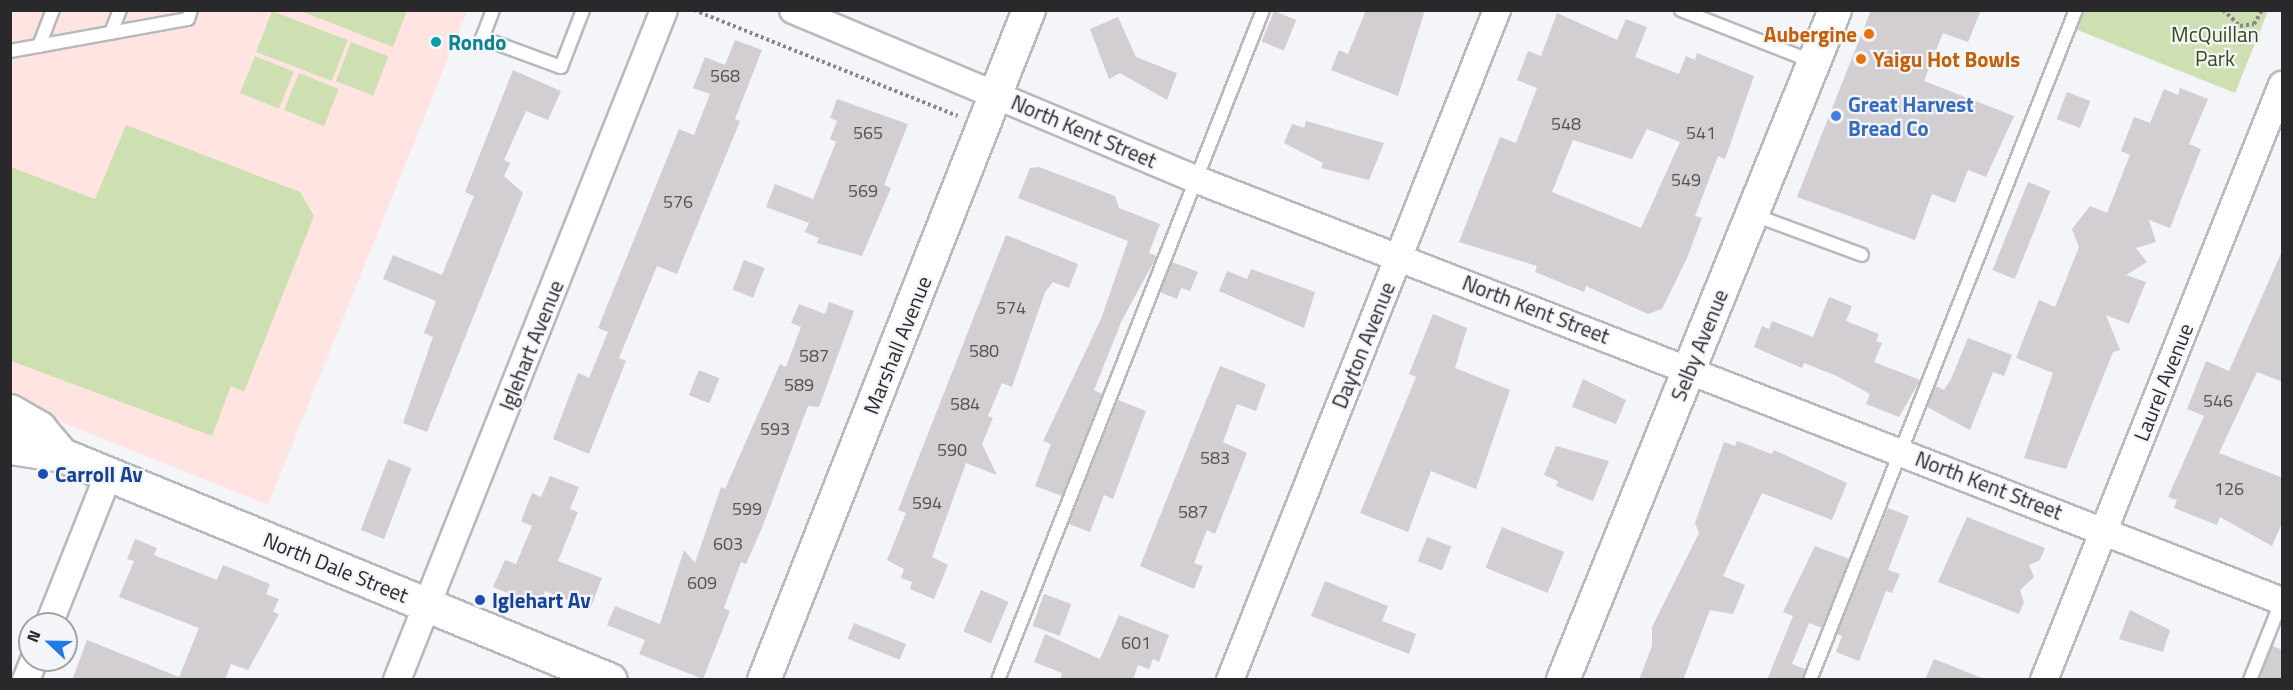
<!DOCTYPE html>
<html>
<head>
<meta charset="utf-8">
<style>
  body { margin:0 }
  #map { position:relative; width:2293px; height:690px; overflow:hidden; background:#f3f5f9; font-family:"Titillium Web",sans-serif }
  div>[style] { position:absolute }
  .education>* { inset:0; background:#ffe4e2 }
  .green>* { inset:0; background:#cee0b1; transform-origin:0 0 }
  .building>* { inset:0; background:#d2ced2; transform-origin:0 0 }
  .path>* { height:4px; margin-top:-2px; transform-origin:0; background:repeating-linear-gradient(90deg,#86878a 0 3px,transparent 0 6px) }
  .roads { filter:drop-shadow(2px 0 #b7b9bd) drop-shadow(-2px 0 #b7b9bd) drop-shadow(0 2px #b7b9bd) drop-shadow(0 -2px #b7b9bd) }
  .service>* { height:12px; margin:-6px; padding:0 6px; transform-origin:6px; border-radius:6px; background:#fff }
  .minor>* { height:26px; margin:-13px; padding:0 13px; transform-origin:13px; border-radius:13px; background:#fff }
  .tertiary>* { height:32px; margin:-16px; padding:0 16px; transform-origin:16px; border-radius:16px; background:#fff }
  .secondary>* { height:33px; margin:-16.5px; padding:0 16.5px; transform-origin:16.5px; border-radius:16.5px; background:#fff }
  .dots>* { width:16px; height:16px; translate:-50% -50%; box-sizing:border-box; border:3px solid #f3f5f9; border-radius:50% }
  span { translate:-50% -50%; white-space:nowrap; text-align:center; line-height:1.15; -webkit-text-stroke:4.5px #f3f5f9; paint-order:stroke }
  .number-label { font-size:18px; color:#535255 }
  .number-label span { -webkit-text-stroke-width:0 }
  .food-label { font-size:21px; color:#c56008; font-weight:700 }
  .right { translate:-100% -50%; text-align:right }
  .left { translate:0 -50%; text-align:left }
  .park-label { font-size:21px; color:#3a4a15 }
  .culture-label { font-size:21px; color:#0d838f; font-weight:700 }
  .shop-label { font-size:21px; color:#366cbe; font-weight:700 }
  .street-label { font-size:21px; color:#29292b }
  .transit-label { font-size:21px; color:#164399; font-weight:700 }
  .frame { position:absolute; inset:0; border:12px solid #29292b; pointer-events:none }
  .north { position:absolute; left:18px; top:612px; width:60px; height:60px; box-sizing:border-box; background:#f3f5f9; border:2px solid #a2a3a7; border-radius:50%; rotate:292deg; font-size:16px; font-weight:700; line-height:24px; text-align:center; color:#29292b }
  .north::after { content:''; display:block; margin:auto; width:21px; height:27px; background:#217be4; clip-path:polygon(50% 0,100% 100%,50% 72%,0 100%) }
</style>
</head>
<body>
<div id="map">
  <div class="education">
    <i style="clip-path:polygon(10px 11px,467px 11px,268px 505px,11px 402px)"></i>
  </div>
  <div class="green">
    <i style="left:272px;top:11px;width:81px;height:44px;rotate:21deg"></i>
    <i style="clip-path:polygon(300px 11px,407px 10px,407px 11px,393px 47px)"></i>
    <i style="clip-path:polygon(2082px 11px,2268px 11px,2235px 93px,2075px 29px)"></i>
    <i style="left:351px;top:42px;width:40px;height:42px;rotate:21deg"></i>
    <i style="left:255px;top:56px;width:42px;height:40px;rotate:22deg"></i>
    <i style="left:299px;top:73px;width:43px;height:40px;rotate:22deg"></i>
    <i style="clip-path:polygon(126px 125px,300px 192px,314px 216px,244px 392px,231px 386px,212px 436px,11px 361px,11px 167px,95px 199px)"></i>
  </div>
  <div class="building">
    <i style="clip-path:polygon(1366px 10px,1425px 10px,1398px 96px,1331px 70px,1339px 50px,1348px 54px)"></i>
    <i style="clip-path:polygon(1871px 10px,1981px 10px,1968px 42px,1943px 33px,1924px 81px,2014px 116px,1986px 177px,1968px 170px,1955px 203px,1932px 194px,1915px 240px,1797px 197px)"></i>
    <i style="left:1274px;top:11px;width:24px;height:33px;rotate:22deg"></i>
    <i style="clip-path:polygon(evenodd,1557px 13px,1617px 40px,1626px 19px,1647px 27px,1635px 57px,1679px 74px,1686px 56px,1695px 60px,1697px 53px,1754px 76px,1725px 159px,1718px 156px,1695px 216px,1702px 218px,1687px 258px,1662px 309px,1648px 314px,1586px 286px,1584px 292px,1535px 272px,1537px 266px,1459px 242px,1500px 137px,1516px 143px,1537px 88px,1517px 80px,1528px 51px,1541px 56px,1557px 13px,1647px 129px,1680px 142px,1641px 228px,1552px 192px,1573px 140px,1632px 159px,1647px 129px)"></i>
    <i style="clip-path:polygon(1118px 17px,1136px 57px,1177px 73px,1167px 100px,1120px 73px,1109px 79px,1090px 29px)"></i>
    <i style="clip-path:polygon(735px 40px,762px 50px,735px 119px,740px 121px,677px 274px,657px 266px,619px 358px,626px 361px,589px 454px,553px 439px,578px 373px,589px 378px,608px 332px,598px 328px,679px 129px,694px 135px,710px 94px,693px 88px,705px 57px,725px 65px)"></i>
    <i style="clip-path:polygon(513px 70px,561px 91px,548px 120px,526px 111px,504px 160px,510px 163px,504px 176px,523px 193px,427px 432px,403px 423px,433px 337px,424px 333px,436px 301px,383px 279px,393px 255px,442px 275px,474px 196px,465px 192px)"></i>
    <i style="clip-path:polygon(2180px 88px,2208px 99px,2189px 144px,2201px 149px,2170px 228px,2149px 220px,2156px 242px,2136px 248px,2147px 262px,2126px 275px,2146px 282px,2129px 324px,2106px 315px,2120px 350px,2113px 352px,2066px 469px,2024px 458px,2053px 373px,2016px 358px,2039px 300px,2055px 307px,2079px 247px,2072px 229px,2090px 206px,2107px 213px,2130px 155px,2121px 151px,2134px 117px,2150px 123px,2164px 89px,2178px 95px)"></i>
    <i style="left:2067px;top:92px;width:25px;height:29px;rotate:21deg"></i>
    <i style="clip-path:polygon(837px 99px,908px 124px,884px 185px,891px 188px,862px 256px,817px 243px,819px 238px,805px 232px,809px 223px,766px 207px,775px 184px,813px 199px,836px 142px,830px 139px,837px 121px,830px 118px)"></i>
    <i style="clip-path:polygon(1306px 121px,1384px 143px,1369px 180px,1321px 168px,1323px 163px,1284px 143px,1292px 124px,1304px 128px)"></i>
    <i style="clip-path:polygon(1039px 167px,1115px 196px,1119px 208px,1160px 224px,1149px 253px,1157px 256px,1122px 320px,1094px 390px,1102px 394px,1062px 496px,1035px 486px,1051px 444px,1043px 441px,1101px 319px,1128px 241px,1018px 198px,1030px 168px)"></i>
    <i style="left:2028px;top:182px;width:24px;height:95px;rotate:22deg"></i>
    <i style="clip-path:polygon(1006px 235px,1078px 264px,1069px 288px,1053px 282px,1045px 292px,1012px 387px,1002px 383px,988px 416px,993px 418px,982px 444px,997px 475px,966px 463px,932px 557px,948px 565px,934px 599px,910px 589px,912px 582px,901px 578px,904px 569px,887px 560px,906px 513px,898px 510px)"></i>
    <i style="clip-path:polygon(2283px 249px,2283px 382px,2257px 372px,2219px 453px,2283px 478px,2283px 521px,2272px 546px,2220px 517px,2217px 525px,2174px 508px,2177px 500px,2168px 497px,2204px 416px,2187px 409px,2206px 361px,2229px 371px)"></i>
    <i style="left:744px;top:260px;width:22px;height:32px;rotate:21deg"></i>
    <i style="clip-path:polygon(1172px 262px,1198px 272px,1190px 291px,1181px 288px,1177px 299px,1160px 292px)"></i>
    <i style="clip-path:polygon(1251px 269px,1315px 292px,1304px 328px,1219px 291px,1227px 271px,1247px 279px)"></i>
    <i style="clip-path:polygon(1829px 297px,1852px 306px,1846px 321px,1879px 334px,1876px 341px,1882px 343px,1874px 362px,1920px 380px,1899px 417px,1866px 404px,1870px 394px,1837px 376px,1804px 363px,1802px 368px,1754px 347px,1762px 326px,1769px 329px,1772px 321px,1813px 337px)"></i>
    <i style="clip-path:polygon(829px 302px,854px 311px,819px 407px,808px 406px,762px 528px,746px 564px,741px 562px,724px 608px,730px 611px,703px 679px,639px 654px,645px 640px,607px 625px,615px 606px,660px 624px,684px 550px,695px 563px,721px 487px,725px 489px,780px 364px,786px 367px,801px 327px,791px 323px,799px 304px,825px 314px)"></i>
    <i style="clip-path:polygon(1433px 314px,1467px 328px,1455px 368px,1510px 390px,1476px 489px,1431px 471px,1408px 532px,1360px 513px,1416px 377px,1409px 374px)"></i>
    <i style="clip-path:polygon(1968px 338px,2012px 355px,2004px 376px,1993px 372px,1970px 430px,1927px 407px,1936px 386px,1944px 390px,1951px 379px)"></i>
    <i style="clip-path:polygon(1220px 366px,1266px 384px,1256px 411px,1237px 404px,1223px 442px,1247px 453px,1215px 534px,1207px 530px,1194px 563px,1203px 566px,1194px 589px,1140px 566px)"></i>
    <i style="left:699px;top:370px;width:22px;height:27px;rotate:22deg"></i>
    <i style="clip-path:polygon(1583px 379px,1626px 400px,1616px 424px,1572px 407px)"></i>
    <i style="clip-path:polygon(1118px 400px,1146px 411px,1113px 499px,1104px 495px,1090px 532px,1069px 524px)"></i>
    <i style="clip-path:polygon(1737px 441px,1772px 454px,1774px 450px,1847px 483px,1832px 520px,1762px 493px,1723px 576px,1745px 585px,1733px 614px,1710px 610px,1683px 680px,1639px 680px,1652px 646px,1652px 627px,1699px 533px,1695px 523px,1724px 442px,1735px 446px)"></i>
    <i style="clip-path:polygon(1556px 446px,1609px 461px,1593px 501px,1556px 486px,1558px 481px,1544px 475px)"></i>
    <i style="left:388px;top:459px;width:25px;height:76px;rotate:21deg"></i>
    <i style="clip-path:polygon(550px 476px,579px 487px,570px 509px,578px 512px,558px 561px,602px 578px,590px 609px,545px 591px,539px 606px,493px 587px,505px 560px,516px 564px,532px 526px,521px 521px,532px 493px,541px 497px)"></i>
    <i style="clip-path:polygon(1888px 508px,1909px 516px,1888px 570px,1900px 574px,1892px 593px,1886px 591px,1859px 661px,1836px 652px,1842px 636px,1837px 634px)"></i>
    <i style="clip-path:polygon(1967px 517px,2045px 548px,2040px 560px,2029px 565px,2034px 577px,2020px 590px,2024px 602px,2019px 614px,1938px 582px)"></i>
    <i style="left:1502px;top:527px;width:67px;height:44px;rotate:22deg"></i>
    <i style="left:1427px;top:537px;width:26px;height:26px;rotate:21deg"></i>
    <i style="clip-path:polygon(135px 539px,157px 548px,154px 555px,217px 580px,223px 565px,270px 584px,266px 594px,279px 599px,273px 612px,279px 614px,248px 670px,231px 664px,225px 680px,72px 680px,87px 640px,179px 677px,199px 628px,119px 597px,134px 561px,127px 559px)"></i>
    <i style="clip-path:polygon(1815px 546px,1849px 559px,1822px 628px,1809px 623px,1792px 664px,1805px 669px,1802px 680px,1767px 680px,1793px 616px,1783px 612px)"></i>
    <i style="clip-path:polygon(1325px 581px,1388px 606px,1382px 621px,1416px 634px,1409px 654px,1311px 616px)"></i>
    <i style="left:981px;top:590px;width:30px;height:45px;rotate:23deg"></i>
    <i style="left:1044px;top:594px;width:29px;height:34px;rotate:20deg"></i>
    <i style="clip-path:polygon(2130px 610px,2170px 630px,2163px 652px,2119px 639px)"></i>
    <i style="clip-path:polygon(1119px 615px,1169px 635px,1159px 662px,1153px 659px,1149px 669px,1138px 665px,1133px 680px,1060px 680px,1062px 673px,1034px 662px,1045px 634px,1100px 659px)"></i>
    <i style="left:854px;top:623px;width:56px;height:17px;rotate:22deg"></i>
    <i style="clip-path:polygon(2272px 646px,2283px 650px,2283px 680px,2259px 680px)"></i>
    <i style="clip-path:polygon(1934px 659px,1982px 678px,1982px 680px,1925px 680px)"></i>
  </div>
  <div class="path">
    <i style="left:694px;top:10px;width:284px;rotate:21.9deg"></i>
    <i style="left:2223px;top:10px;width:23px;rotate:43deg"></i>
    <i style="left:2240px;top:26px;width:14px;rotate:-8deg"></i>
    <i style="left:2254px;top:24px;width:16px;rotate:-60deg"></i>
  </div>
  <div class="roads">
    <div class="service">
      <i style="left:493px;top:10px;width:30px;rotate:111deg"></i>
      <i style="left:482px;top:38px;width:84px;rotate:20.2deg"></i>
      <i style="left:561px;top:67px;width:61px;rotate:-68.9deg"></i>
      <i style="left:1681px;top:10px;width:143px;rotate:21.4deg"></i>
      <i style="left:111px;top:33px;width:25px;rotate:-69deg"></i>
      <i style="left:39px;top:46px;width:39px;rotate:-69deg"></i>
      <i style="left:10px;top:51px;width:181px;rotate:-10.2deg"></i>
      <i style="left:188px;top:19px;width:9px;rotate:-72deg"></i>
      <i style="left:1754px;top:215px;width:115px;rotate:20.3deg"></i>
      <i style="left:998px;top:680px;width:721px;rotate:-68.42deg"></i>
      <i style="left:1810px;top:680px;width:721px;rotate:-68.35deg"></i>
      <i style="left:2250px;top:680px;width:86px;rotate:-68.2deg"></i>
    </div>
    <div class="minor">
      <i style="left:793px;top:10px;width:436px;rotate:22.8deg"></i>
      <i style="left:1195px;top:179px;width:1166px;rotate:21.22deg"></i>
      <i style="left:49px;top:624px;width:159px;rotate:-68.3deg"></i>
      <i style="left:26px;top:680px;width:22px;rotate:-68deg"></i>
      <i style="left:397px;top:680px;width:721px;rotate:-68.27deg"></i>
      <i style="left:1230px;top:680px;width:721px;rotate:-68.27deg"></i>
      <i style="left:2044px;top:680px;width:641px;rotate:-68.2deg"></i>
    </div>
    <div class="tertiary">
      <i style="left:764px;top:680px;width:721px;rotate:-68.42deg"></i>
      <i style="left:1563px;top:680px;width:723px;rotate:-67.9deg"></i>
    </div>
    <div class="secondary">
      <i style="left:10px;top:411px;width:34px;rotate:30deg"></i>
      <i style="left:39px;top:428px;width:35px;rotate:50deg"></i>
      <i style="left:10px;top:447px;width:53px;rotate:8.7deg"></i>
      <i style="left:62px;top:455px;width:592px;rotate:22.32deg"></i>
    </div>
  </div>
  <div class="dots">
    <i style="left:1869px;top:34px;background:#e8710a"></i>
    <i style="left:436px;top:42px;background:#0f9aa8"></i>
    <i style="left:1861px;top:59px;background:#e8710a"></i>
    <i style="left:1836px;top:116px;background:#3f7fe0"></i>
    <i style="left:43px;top:474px;background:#1a4fb4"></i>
    <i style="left:480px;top:600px;background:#1a4fb4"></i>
  </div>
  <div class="number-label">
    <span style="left:725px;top:76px">568</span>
    <span style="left:1566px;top:124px">548</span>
    <span style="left:868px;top:133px">565</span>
    <span style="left:1701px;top:133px">541</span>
    <span style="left:1686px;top:180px">549</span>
    <span style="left:863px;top:191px">569</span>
    <span style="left:678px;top:202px">576</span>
    <span style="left:1011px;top:308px">574</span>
    <span style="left:984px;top:351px">580</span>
    <span style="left:814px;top:356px">587</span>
    <span style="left:799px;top:385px">589</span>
    <span style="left:2218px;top:401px">546</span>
    <span style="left:965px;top:404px">584</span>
    <span style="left:775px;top:429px">593</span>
    <span style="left:952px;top:450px">590</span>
    <span style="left:1215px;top:458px">583</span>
    <span style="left:2229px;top:489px">126</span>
    <span style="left:927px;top:503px">594</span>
    <span style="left:747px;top:509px">599</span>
    <span style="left:1193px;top:512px">587</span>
    <span style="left:728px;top:544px">603</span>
    <span style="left:702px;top:583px">609</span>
    <span style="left:1136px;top:643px">601</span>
  </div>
  <div class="food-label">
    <span class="right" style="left:1857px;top:34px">Aubergine</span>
    <span class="left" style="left:1873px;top:59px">Yaigu Hot Bowls</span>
  </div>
  <div class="park-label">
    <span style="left:2215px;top:46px">McQuillan<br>Park</span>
  </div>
  <div class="culture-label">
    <span class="left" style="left:448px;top:42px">Rondo</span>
  </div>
  <div class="shop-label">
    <span class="left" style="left:1848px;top:116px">Great Harvest<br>Bread Co</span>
  </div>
  <div class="street-label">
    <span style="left:1084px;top:131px;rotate:23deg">North Kent Street</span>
    <span style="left:1536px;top:309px;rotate:21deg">North Kent Street</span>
    <span style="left:531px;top:345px;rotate:-68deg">Iglehart Avenue</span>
    <span style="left:897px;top:345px;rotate:-68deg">Marshall Avenue</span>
    <span style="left:1363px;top:345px;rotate:-68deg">Dayton Avenue</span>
    <span style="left:1699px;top:345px;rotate:-68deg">Selby Avenue</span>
    <span style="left:2163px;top:382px;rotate:-68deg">Laurel Avenue</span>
    <span style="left:1989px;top:485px;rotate:21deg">North Kent Street</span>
    <span style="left:336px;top:567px;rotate:22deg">North Dale Street</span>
  </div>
  <div class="transit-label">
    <span class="left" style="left:55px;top:474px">Carroll Av</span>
    <span class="left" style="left:492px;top:600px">Iglehart Av</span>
  </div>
  <div class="frame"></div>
  <div class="north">N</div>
</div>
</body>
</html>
